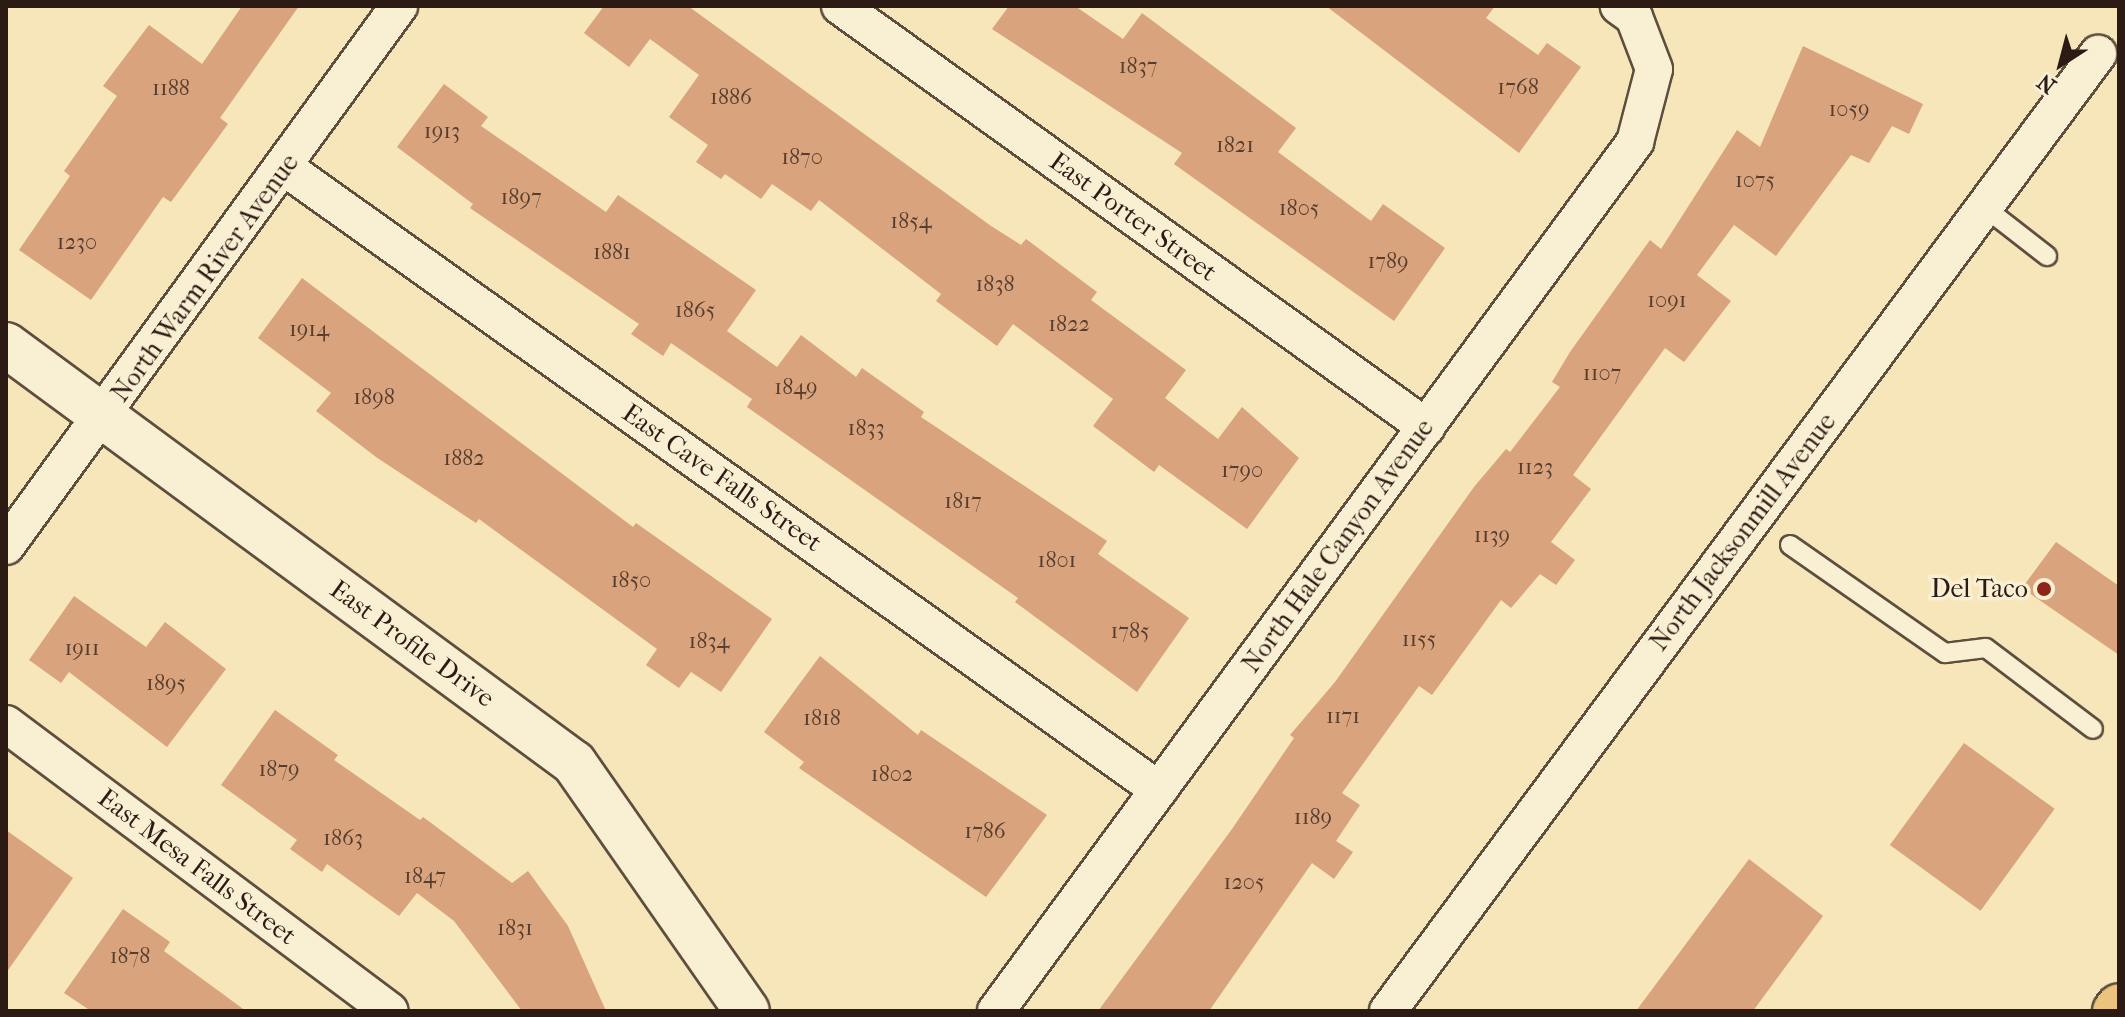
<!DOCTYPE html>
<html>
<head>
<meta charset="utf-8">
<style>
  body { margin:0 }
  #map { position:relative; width:2125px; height:1017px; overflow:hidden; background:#f6e6ba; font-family:"IM FELL French Canon",serif }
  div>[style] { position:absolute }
  .building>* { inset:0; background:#d8a37d; transform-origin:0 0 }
  .roads { filter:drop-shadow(2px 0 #5e4e3e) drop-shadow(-2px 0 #5e4e3e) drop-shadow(0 2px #5e4e3e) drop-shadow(0 -2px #5e4e3e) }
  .service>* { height:18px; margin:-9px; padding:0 9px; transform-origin:9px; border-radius:9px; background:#f9efd2 }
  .minor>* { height:36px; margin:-18px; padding:0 18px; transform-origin:18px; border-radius:18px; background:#f9efd2 }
  .tertiary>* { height:44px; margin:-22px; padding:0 22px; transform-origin:22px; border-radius:22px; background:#f9efd2 }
  .primary>* { height:44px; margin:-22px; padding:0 22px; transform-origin:22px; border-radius:22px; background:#ebc37d }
  .dots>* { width:22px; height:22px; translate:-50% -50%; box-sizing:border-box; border:4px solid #f9efd2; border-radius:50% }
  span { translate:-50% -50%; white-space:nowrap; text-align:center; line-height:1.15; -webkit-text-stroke:7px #f9efd2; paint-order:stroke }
  .number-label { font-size:22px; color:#573d2e }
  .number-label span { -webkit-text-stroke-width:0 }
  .street-label { font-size:26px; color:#2c1b14 }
  .poi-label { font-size:26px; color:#2c1b14 }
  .right { translate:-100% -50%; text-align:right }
  .frame { position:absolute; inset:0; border:8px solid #2c1b14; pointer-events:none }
  .north { position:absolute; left:2021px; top:24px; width:80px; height:80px; -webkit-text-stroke:6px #f9efd2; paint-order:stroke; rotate:216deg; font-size:22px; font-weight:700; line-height:32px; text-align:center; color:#2c1b14 }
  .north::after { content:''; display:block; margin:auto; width:28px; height:36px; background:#2c1b14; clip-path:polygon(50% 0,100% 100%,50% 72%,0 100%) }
</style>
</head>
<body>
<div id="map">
  <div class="building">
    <i style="clip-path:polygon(242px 6px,299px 6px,220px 118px,228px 124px,171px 202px,163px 197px,91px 300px,19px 250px,70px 176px,64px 171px,117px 96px,103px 86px,149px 25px,202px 64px)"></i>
    <i style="clip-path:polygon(604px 6px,688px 6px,991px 226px,1021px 245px,1026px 239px,1097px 292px,1091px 300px,1186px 370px,1165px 398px,1218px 439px,1242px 407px,1299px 458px,1247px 529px,1159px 465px,1154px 472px,1093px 426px,1113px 399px,1013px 324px,997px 346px,936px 301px,941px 294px,819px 200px,811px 211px,772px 184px,761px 199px,725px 174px,721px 179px,696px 162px,708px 145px,669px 117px,699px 75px,650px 39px,629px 67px,584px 33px)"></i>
    <i style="clip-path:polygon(1009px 6px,1075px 6px,1123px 39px,1142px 13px,1296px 128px,1278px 152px,1371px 221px,1383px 204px,1445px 248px,1394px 321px,1174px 164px,1182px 153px,992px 29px)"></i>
    <i style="clip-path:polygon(1326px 6px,1495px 6px,1486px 18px,1538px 55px,1547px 43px,1581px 67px,1519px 153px)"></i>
    <i style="clip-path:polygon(1803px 46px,1923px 104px,1909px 134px,1892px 126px,1869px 163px,1851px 155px,1776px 256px,1734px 225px,1697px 275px,1731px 301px,1684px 362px,1665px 348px,1573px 475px,1591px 489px,1551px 542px,1575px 560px,1556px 585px,1540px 574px,1511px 608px,1501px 600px,1432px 695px,1419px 686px,1342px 793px,1360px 805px,1336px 841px,1353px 852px,1334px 879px,1312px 863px,1209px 1011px,1098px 1011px,1232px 829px,1294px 738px,1290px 735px,1335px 682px,1474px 487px,1506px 449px,1510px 452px,1560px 387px,1552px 382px,1570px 352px,1650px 240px,1661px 249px,1737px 130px,1760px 147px)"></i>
    <i style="clip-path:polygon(444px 84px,488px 117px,481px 126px,606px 212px,618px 195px,756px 290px,727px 331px,777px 367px,801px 335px,856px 377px,862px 368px,924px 412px,921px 417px,1107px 541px,1098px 554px,1189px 618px,1137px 692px,1015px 602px,1018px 598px,747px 407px,752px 399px,671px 343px,663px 356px,631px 334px,639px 324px,470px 208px,473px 204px,397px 147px)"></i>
    <i style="clip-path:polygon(302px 278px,633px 527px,636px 523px,772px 619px,721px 692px,691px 672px,679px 688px,646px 665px,657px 649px,479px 519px,476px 523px,376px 457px,316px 411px,331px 393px,258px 338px)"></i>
    <i style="clip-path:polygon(2056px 542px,2119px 586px,2119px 655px,2022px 588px)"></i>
    <i style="clip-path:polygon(74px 596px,146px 647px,165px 622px,226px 669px,167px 747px,69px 672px,61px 683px,29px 660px)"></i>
    <i style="clip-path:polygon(820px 656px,918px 735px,921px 730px,1047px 815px,986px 897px,799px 768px,804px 762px,764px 732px)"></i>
    <i style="clip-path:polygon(275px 710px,338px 755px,334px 760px,420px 820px,423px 817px,512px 883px,528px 871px,568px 926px,606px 1011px,522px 1011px,454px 921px,417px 893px,399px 916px,327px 864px,322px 872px,290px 849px,297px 840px,221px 785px)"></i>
    <i style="left:1964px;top:743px;width:112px;height:126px;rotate:36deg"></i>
    <i style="clip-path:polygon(6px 830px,73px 878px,6px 973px)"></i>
    <i style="clip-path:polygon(1749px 859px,1823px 916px,1753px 1011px,1636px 1011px)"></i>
    <i style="clip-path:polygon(123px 909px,170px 942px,164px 951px,246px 1011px,91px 1011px,64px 993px)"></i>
  </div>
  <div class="roads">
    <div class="service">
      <i style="left:1984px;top:207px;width:80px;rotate:37.9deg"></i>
      <i style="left:1790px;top:545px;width:189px;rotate:34.9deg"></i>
      <i style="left:1945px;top:653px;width:41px;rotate:-7deg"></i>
      <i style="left:1986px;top:648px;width:134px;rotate:37.1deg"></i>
    </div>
    <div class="minor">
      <i style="left:840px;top:6px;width:722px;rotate:35.69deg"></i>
      <i style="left:284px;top:167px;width:1074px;rotate:35.45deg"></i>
      <i style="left:6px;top:546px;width:668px;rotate:-53.95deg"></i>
      <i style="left:6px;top:724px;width:479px;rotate:36.8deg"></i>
      <i style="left:996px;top:1011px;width:1079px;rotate:-53.67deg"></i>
      <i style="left:1635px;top:142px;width:75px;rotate:-75.4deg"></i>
      <i style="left:1654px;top:69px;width:56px;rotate:-111deg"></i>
      <i style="left:1634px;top:17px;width:19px;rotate:-144deg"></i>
      <i style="left:1388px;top:1011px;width:1192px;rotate:-53.43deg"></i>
    </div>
    <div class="tertiary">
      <i style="left:6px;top:345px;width:705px;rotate:36.35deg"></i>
      <i style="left:574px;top:763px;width:302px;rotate:55.1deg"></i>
    </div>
    <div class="primary">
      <i style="left:2115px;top:1011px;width:6px;rotate:-51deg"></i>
    </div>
  </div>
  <div class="dots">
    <i style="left:2044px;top:589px;background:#8f2418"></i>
  </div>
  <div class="number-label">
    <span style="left:1138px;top:67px">1837</span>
    <span style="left:1518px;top:88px">1768</span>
    <span style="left:171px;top:89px">1188</span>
    <span style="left:731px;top:98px">1886</span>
    <span style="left:1849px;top:110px">1059</span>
    <span style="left:442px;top:132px">1913</span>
    <span style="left:1235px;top:146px">1821</span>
    <span style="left:802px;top:158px">1870</span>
    <span style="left:1755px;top:181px">1075</span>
    <span style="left:521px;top:198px">1897</span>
    <span style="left:1299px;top:209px">1805</span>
    <span style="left:911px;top:222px">1854</span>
    <span style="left:77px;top:243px">1230</span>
    <span style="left:612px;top:253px">1881</span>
    <span style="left:1388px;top:262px">1789</span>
    <span style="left:995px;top:285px">1838</span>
    <span style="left:1667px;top:301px">1091</span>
    <span style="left:695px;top:311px">1865</span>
    <span style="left:1069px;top:325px">1822</span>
    <span style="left:309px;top:330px">1914</span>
    <span style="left:1602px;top:374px">1107</span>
    <span style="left:796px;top:388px">1849</span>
    <span style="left:374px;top:398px">1898</span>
    <span style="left:866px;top:429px">1833</span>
    <span style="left:464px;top:459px">1882</span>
    <span style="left:1535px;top:468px">1123</span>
    <span style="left:1242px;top:471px">1790</span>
    <span style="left:963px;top:502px">1817</span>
    <span style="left:1492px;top:536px">1139</span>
    <span style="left:1057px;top:561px">1801</span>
    <span style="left:631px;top:581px">1850</span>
    <span style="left:1130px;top:632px">1785</span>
    <span style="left:1419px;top:640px">1155</span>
    <span style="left:709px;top:642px">1834</span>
    <span style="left:82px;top:649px">1911</span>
    <span style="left:166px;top:684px">1895</span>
    <span style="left:1343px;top:717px">1171</span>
    <span style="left:822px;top:719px">1818</span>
    <span style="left:279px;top:770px">1879</span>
    <span style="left:892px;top:775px">1802</span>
    <span style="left:1313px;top:818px">1189</span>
    <span style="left:985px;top:832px">1786</span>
    <span style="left:343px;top:839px">1863</span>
    <span style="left:425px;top:877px">1847</span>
    <span style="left:1244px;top:883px">1205</span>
    <span style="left:515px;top:929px">1831</span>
    <span style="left:130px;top:957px">1878</span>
  </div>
  <div class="street-label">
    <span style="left:1133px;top:217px;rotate:36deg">East Porter Street</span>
    <span style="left:205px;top:278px;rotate:-54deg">North Warm River Avenue</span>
    <span style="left:722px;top:478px;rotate:35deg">East Cave Falls Street</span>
    <span style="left:1743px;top:532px;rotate:-53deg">North Jacksonmill Avenue</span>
    <span style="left:1338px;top:546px;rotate:-54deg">North Hale Canyon Avenue</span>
    <span style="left:412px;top:644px;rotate:36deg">East Profile Drive</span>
    <span style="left:197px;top:867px;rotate:37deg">East Mesa Falls Street</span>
  </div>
  <div class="poi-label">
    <span class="right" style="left:2028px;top:589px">Del Taco</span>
  </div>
  <div class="frame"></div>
  <div class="north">N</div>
</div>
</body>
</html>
